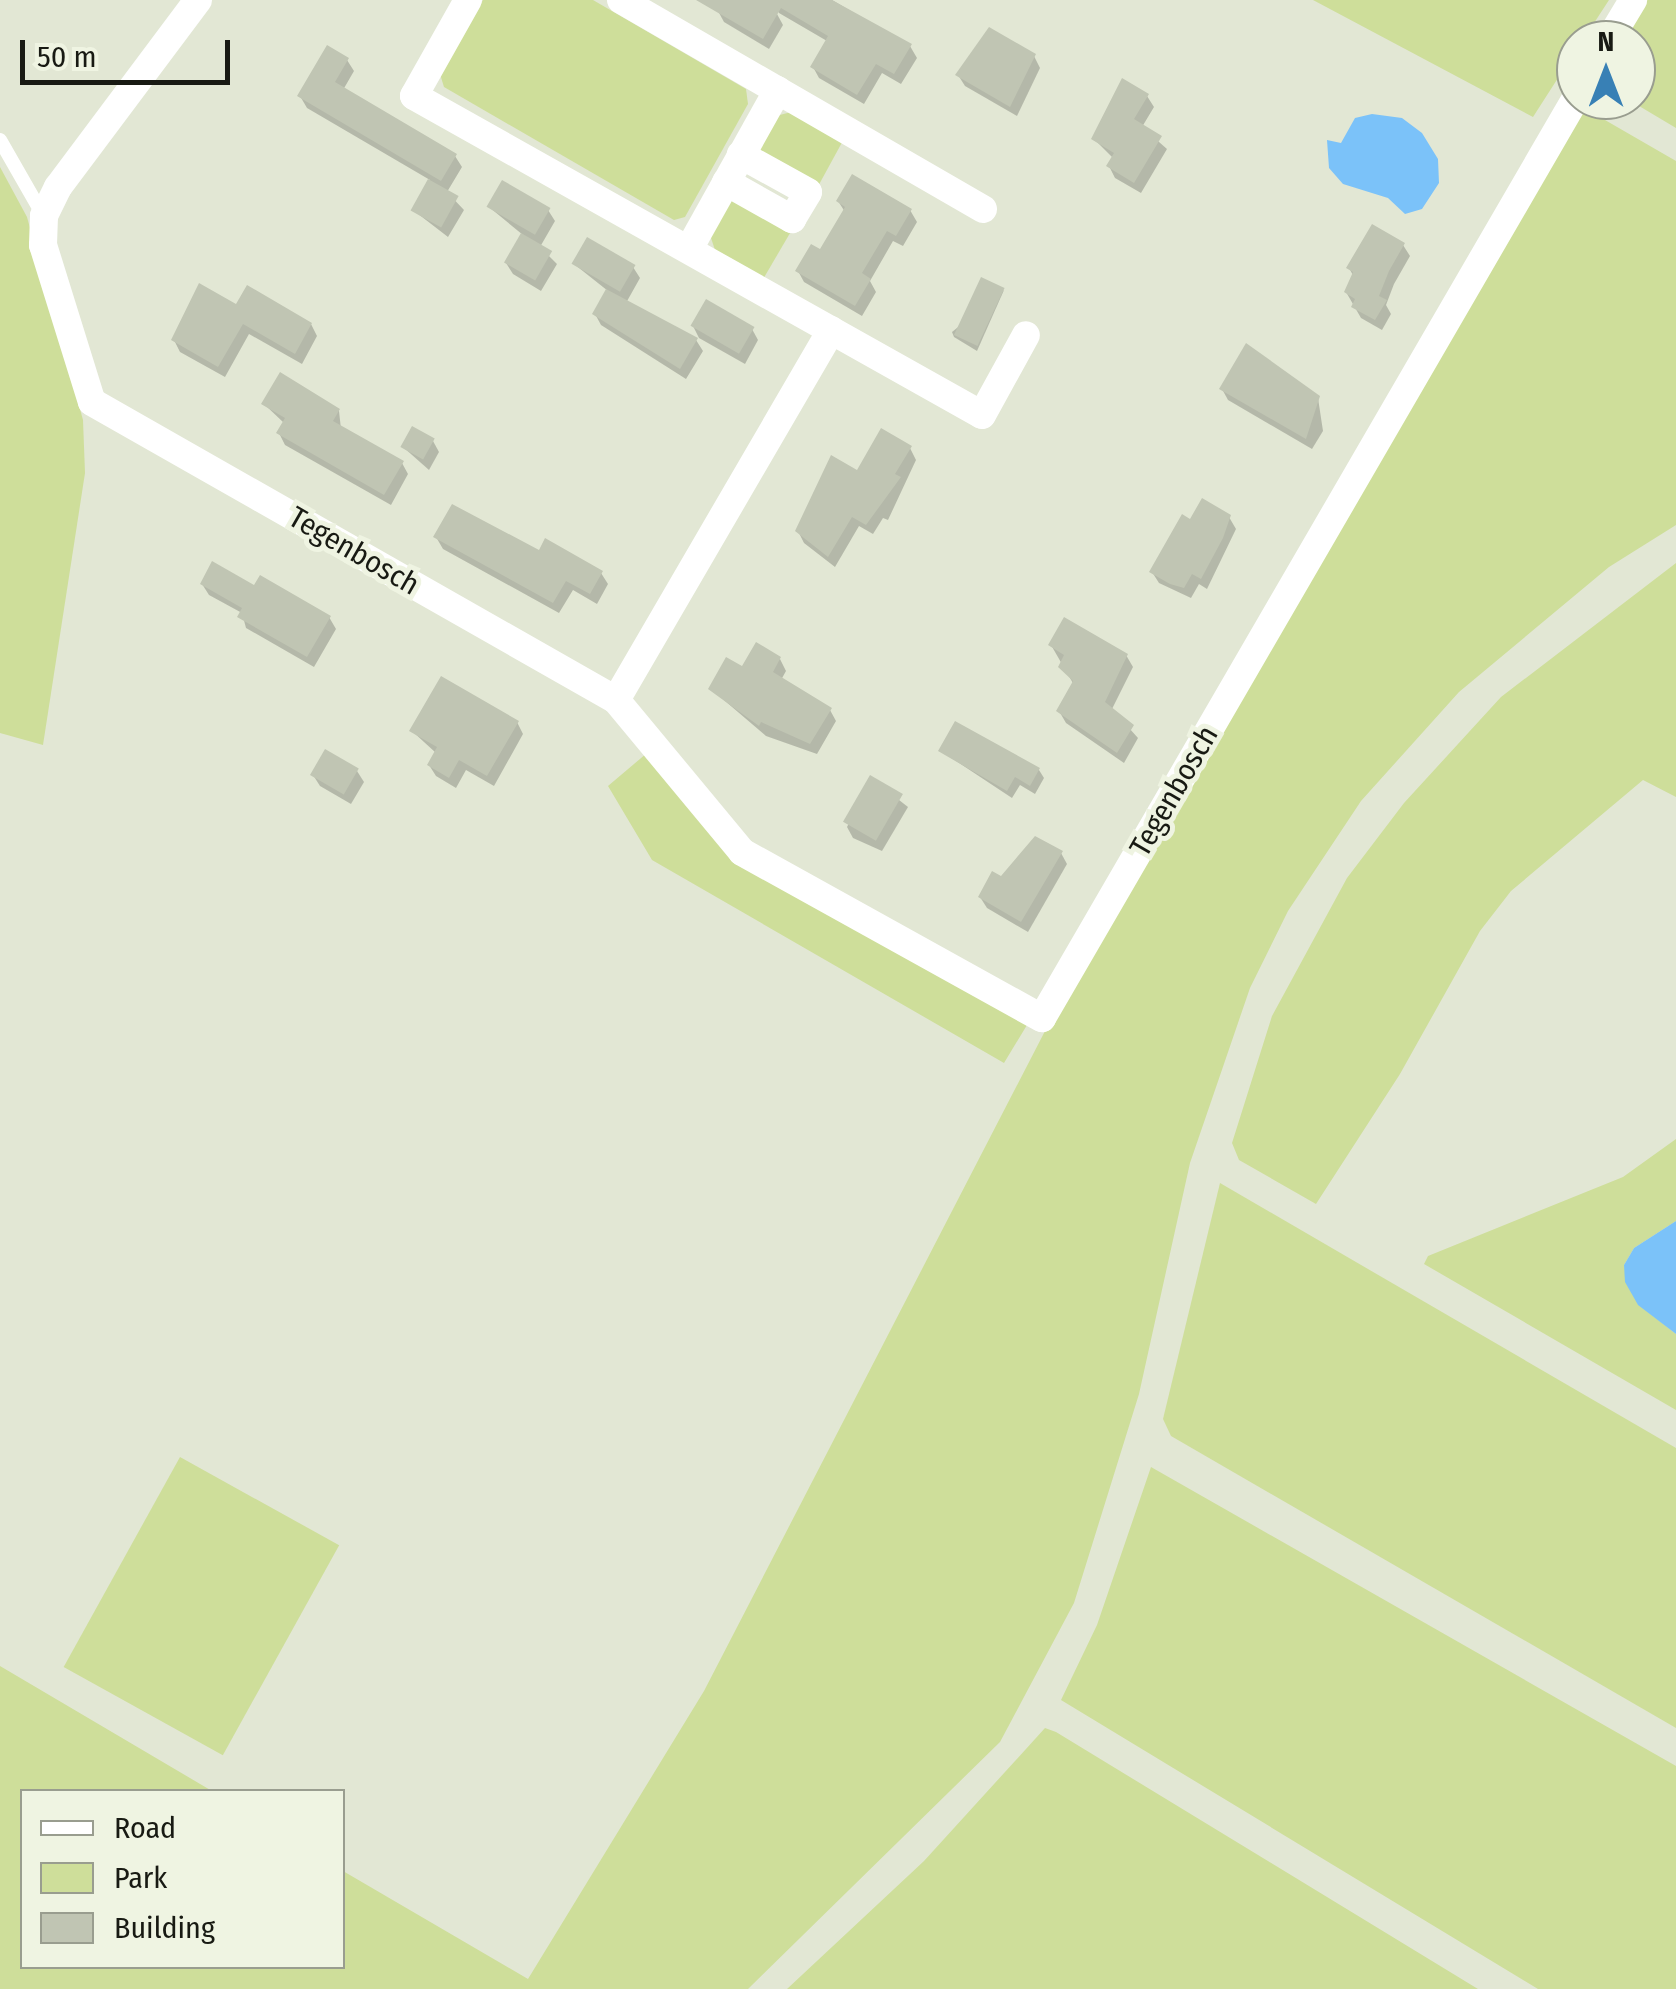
<!DOCTYPE html>
<html>
<head>
<meta charset="utf-8">
<style>
  body { margin:0 }
  #map { position:relative; width:1676px; height:1989px; overflow:hidden; background:#e2e7d4; font-family:"Fira Sans Condensed",sans-serif }
  div>[style] { position:absolute }
  .green>* { inset:0; background:#cede9a; transform-origin:0 0 }
  .water>* { inset:0; background:#7bc2f9 }
  .shadow>* { inset:0; background:#0003 }
  .building>* { inset:0; background:#c0c5b3; transform-origin:0 0 }
  .lane>* { height:14px; margin:-7px; padding:0 7px; transform-origin:7px; border-radius:7px; background:#fff }
  .street>* { height:28px; margin:-14px; padding:0 14px; transform-origin:14px; border-radius:14px; background:#fff }
  span { translate:-50% -50%; white-space:nowrap; text-align:center; line-height:1.15; -webkit-text-stroke:10px #eff4e2; paint-order:stroke }
  .street-label { font-size:30px; color:#181a13 }
  .legend { position:absolute; left:20px; top:1789px; width:325px; height:180px; box-sizing:border-box; background:#eff4e2; border:2px solid #999d8f; margin:0; padding:12px 18px; list-style:none; font-size:30px; color:#181a13 }
  .legend li { display:flex; align-items:center; gap:20px; height:50px }
  .legend b { width:50px; border:2px solid #999d8f }
  .north { position:absolute; left:1556px; top:20px; width:100px; height:100px; box-sizing:border-box; background:#eff4e2; border:2px solid #999d8f; border-radius:50%; rotate:0deg; font-size:28px; font-weight:700; line-height:40px; text-align:center; color:#181a13 }
  .north::after { content:''; display:block; margin:auto; width:35px; height:45px; background:#3880b5; clip-path:polygon(50% 0,100% 100%,50% 72%,0 100%) }
  .scale { position:absolute; left:20px; top:40px; width:210px; height:45px; box-sizing:border-box; border:5px solid #181a13; border-top:0; padding-left:12px; font-size:30px; line-height:35px; white-space:nowrap; color:#181a13; -webkit-text-stroke:8px #eff4e2; paint-order:stroke }
</style>
</head>
<body>
<div id="map">
  <div class="green">
    <i style="clip-path:polygon(483px 0,593px 0,746px 89px,748px 104px,685px 217px,674px 220px,444px 87px,440px 74px)"></i>
    <i style="clip-path:polygon(1313px 0,1609px 0,1583px 40px,1576px 40px,1576px 50px,1533px 117px)"></i>
    <i style="clip-path:polygon(1640px 0,1676px 0,1676px 128px,1629px 100px,1636px 100px,1636px 40px,1616px 40px)"></i>
    <i style="clip-path:polygon(1579px 105px,1676px 161px,1676px 525px,1609px 567px,1459px 692px,1361px 801px,1288px 911px,1250px 988px,1190px 1163px,1139px 1394px,1074px 1603px,1000px 1742px,748px 1989px,0 1989px,0 1666px,212px 1791px,22px 1792px,22px 1966px,342px 1966px,343px 1871px,528px 1979px,704px 1691px,1060px 1002px)"></i>
    <i style="clip-path:polygon(795px 111px,845px 137px,816px 190px,762px 159px,760px 146px,776px 116px)"></i>
    <i style="clip-path:polygon(0 167px,27px 217px,83px 420px,85px 473px,43px 745px,0 733px)"></i>
    <i style="clip-path:polygon(739px 198px,793px 228px,762px 281px,716px 253px,710px 235px,727px 203px)"></i>
    <i style="clip-path:polygon(1676px 563px,1676px 797px,1643px 780px,1511px 891px,1480px 931px,1400px 1074px,1316px 1204px,1239px 1160px,1232px 1143px,1272px 1016px,1347px 878px,1404px 803px,1501px 697px)"></i>
    <i style="clip-path:polygon(647px 753px,738px 862px,1027px 1025px,1004px 1063px,652px 860px,608px 786px)"></i>
    <i style="clip-path:polygon(1676px 1139px,1676px 1221px,1634px 1248px,1624px 1265px,1638px 1304px,1676px 1334px,1676px 1410px,1424px 1264px,1428px 1256px,1623px 1177px)"></i>
    <i style="clip-path:polygon(1220px 1183px,1676px 1448px,1676px 1728px,1171px 1436px,1163px 1419px)"></i>
    <i style="left:180px;top:1457px;width:182px;height:240px;rotate:29deg"></i>
    <i style="clip-path:polygon(1151px 1467px,1676px 1766px,1676px 1989px,1538px 1989px,1061px 1700px,1097px 1625px)"></i>
    <i style="clip-path:polygon(1045px 1728px,1056px 1732px,1478px 1989px,787px 1989px,924px 1861px)"></i>
  </div>
  <div class="water">
    <i style="clip-path:polygon(1372px 114px,1402px 118px,1422px 133px,1438px 159px,1439px 183px,1422px 209px,1405px 214px,1388px 198px,1343px 184px,1329px 168px,1327px 140px,1341px 143px,1355px 118px)"></i>
    <i style="clip-path:polygon(1676px 1221px,1676px 1334px,1638px 1305px,1625px 1282px,1624px 1265px,1634px 1248px)"></i>
  </div>
  <div class="shadow">
    <i style="clip-path:polygon(724px 0,753px 0,777px 14px,783px 25px,769px 49px,724px 22px,718px 11px)"></i>
    <i style="clip-path:polygon(832px 0,910px 46px,917px 58px,901px 84px,882px 73px,864px 104px,819px 78px,813px 67px,827px 41px,779px 13px,772px 2px)"></i>
    <i style="clip-path:polygon(1034px 56px,1040px 68px,1017px 116px,965px 86px,958px 75px)"></i>
    <i style="clip-path:polygon(347px 60px,354px 71px,343px 90px,455px 156px,462px 167px,447px 192px,464px 210px,448px 237px,413px 210px,430px 180px,307px 108px,300px 96px)"></i>
    <i style="clip-path:polygon(1147px 96px,1154px 107px,1142px 127px,1167px 149px,1141px 193px,1115px 178px,1109px 166px,1113px 158px,1094px 139px)"></i>
    <i style="clip-path:polygon(838px 201px,910px 210px,917px 222px,903px 246px,893px 241px,870px 281px,876px 292px,862px 316px,804px 282px,798px 271px,821px 252px,845px 212px)"></i>
    <i style="clip-path:polygon(489px 207px,548px 210px,555px 221px,540px 247px,557px 264px,541px 291px,513px 274px,506px 263px,523px 235px)"></i>
    <i style="clip-path:polygon(1403px 245px,1410px 256px,1394px 284px,1386px 305px,1391px 314px,1382px 330px,1361px 318px,1346px 292px,1354px 277px,1349px 268px)"></i>
    <i style="clip-path:polygon(574px 264px,633px 267px,640px 278px,626px 303px,696px 340px,703px 351px,686px 379px,601px 325px,595px 314px,608px 291px)"></i>
    <i style="clip-path:polygon(1004px 290px,977px 351px,954px 337px,952px 332px)"></i>
    <i style="clip-path:polygon(237px 307px,311px 324px,317px 336px,302px 364px,249px 334px,225px 377px,180px 352px,174px 340px)"></i>
    <i style="clip-path:polygon(693px 326px,752px 329px,758px 340px,745px 364px,699px 338px)"></i>
    <i style="clip-path:polygon(1222px 389px,1318px 398px,1323px 431px,1312px 449px,1228px 400px)"></i>
    <i style="clip-path:polygon(264px 404px,339px 411px,341px 429px,402px 463px,408px 474px,391px 505px,285px 445px,279px 433px,284px 423px)"></i>
    <i style="clip-path:polygon(433px 441px,439px 452px,429px 470px,403px 447px)"></i>
    <i style="clip-path:polygon(910px 448px,916px 460px,888px 520px,883px 518px,873px 534px,859px 526px,835px 567px,804px 543px,798px 531px,858px 474px)"></i>
    <i style="clip-path:polygon(1229px 517px,1236px 529px,1207px 589px,1199px 584px,1191px 598px,1159px 583px,1152px 572px,1191px 522px)"></i>
    <i style="clip-path:polygon(436px 537px,540px 553px,601px 573px,608px 584px,597px 604px,573px 590px,559px 613px,443px 549px)"></i>
    <i style="clip-path:polygon(202px 584px,255px 588px,329px 617px,336px 629px,314px 667px,246px 628px,242px 613px,209px 595px)"></i>
    <i style="clip-path:polygon(1051px 645px,1126px 655px,1133px 667px,1112px 709px,1138px 738px,1124px 763px,1066px 723px,1059px 711px,1074px 685px)"></i>
    <i style="clip-path:polygon(780px 659px,786px 671px,781px 680px,830px 710px,836px 721px,817px 754px,766px 736px,711px 689px)"></i>
    <i style="clip-path:polygon(517px 722px,523px 734px,494px 786px,466px 770px,456px 788px,436px 776px,429px 765px,436px 753px,412px 731px)"></i>
    <i style="clip-path:polygon(941px 751px,1039px 770px,1044px 778px,1035px 794px,1020px 785px,1012px 798px)"></i>
    <i style="clip-path:polygon(357px 771px,364px 782px,351px 804px,320px 786px,313px 775px)"></i>
    <i style="clip-path:polygon(871px 778px,908px 807px,882px 851px,853px 838px,847px 827px)"></i>
    <i style="clip-path:polygon(1061px 853px,1067px 864px,1028px 932px,987px 908px,980px 897px,1002px 879px)"></i>
  </div>
  <div class="building">
    <i style="clip-path:polygon(696px 0,832px 0,912px 44px,894px 74px,876px 64px,857px 95px,810px 67px,828px 36px,823px 33px,781px 8px,763px 39px)"></i>
    <i style="clip-path:polygon(989px 27px,1036px 54px,1010px 107px,955px 75px)"></i>
    <i style="clip-path:polygon(327px 45px,349px 58px,335px 82px,457px 154px,441px 181px,297px 96px)"></i>
    <i style="clip-path:polygon(1122px 78px,1149px 94px,1134px 119px,1162px 136px,1134px 183px,1106px 166px,1114px 153px,1091px 139px)"></i>
    <i style="clip-path:polygon(852px 174px,912px 209px,896px 236px,887px 231px,862px 273px,871px 279px,855px 306px,795px 271px,811px 244px,820px 249px,845px 207px,836px 201px)"></i>
    <i style="left:428px;top:179px;width:35px;height:36px;rotate:29deg"></i>
    <i style="left:502px;top:180px;width:56px;height:31px;rotate:30deg"></i>
    <i style="clip-path:polygon(1372px 224px,1405px 243px,1389px 271px,1379px 296px,1387px 300px,1375px 320px,1351px 307px,1355px 299px,1344px 292px,1353px 272px,1346px 268px)"></i>
    <i style="left:521px;top:233px;width:36px;height:34px;rotate:30deg"></i>
    <i style="left:587px;top:237px;width:56px;height:31px;rotate:30deg"></i>
    <i style="left:981px;top:277px;width:26px;height:64px;rotate:25deg"></i>
    <i style="clip-path:polygon(199px 283px,236px 304px,247px 285px,312px 323px,295px 354px,243px 324px,218px 367px,171px 340px)"></i>
    <i style="clip-path:polygon(606px 289px,698px 338px,680px 369px,592px 314px)"></i>
    <i style="left:706px;top:299px;width:56px;height:31px;rotate:30deg"></i>
    <i style="clip-path:polygon(1246px 343px,1320px 396px,1306px 439px,1219px 389px)"></i>
    <i style="clip-path:polygon(280px 372px,340px 409px,333px 421px,404px 461px,384px 495px,276px 433px,285px 418px,261px 404px)"></i>
    <i style="left:412px;top:426px;width:26px;height:24px;rotate:29deg"></i>
    <i style="clip-path:polygon(881px 428px,912px 446px,895px 474px,901px 477px,866px 525px,852px 517px,828px 557px,795px 531px,831px 455px,857px 470px)"></i>
    <i style="clip-path:polygon(1202px 498px,1231px 515px,1223px 538px,1201px 579px,1192px 574px,1184px 588px,1170px 584px,1149px 572px,1182px 514px,1190px 519px)"></i>
    <i style="clip-path:polygon(452px 504px,539px 550px,545px 538px,603px 571px,590px 594px,566px 581px,553px 603px,433px 537px)"></i>
    <i style="clip-path:polygon(212px 561px,254px 585px,260px 575px,331px 616px,307px 657px,237px 617px,242px 608px,200px 584px)"></i>
    <i style="clip-path:polygon(1064px 617px,1128px 654px,1105px 702px,1134px 725px,1117px 753px,1056px 711px,1073px 681px,1058px 667px,1064px 655px,1048px 645px)"></i>
    <i style="clip-path:polygon(756px 642px,781px 657px,773px 672px,832px 708px,810px 744px,761px 722px,759px 726px,708px 689px,726px 657px,742px 666px)"></i>
    <i style="clip-path:polygon(441px 676px,519px 721px,487px 776px,459px 760px,449px 778px,427px 765px,437px 747px,409px 731px)"></i>
    <i style="clip-path:polygon(955px 721px,1040px 768px,1030px 786px,1015px 777px,1007px 791px,938px 751px)"></i>
    <i style="left:325px;top:749px;width:39px;height:30px;rotate:30deg"></i>
    <i style="left:870px;top:775px;width:38px;height:54px;rotate:30deg"></i>
    <i style="clip-path:polygon(1035px 836px,1063px 851px,1021px 922px,978px 897px,992px 871px,1001px 876px)"></i>
  </div>
  <div class="lane">
    <i style="left:0;top:140px;width:86px;rotate:60.2deg"></i>
  </div>
  <div class="street">
    <i style="left:198px;top:0;width:234px;rotate:126.8deg"></i>
    <i style="left:58px;top:187px;width:32px;rotate:116deg"></i>
    <i style="left:44px;top:216px;width:29px;rotate:92deg"></i>
    <i style="left:43px;top:245px;width:164px;rotate:72.7deg"></i>
    <i style="left:92px;top:402px;width:603px;rotate:29.63deg"></i>
    <i style="left:616px;top:700px;width:428px;rotate:-59.8deg"></i>
    <i style="left:468px;top:0;width:110px;rotate:119.4deg"></i>
    <i style="left:414px;top:96px;width:651px;rotate:29.32deg"></i>
    <i style="left:982px;top:415px;width:91px;rotate:-61.2deg"></i>
    <i style="left:621px;top:0;width:418px;rotate:30deg"></i>
    <i style="left:1609px;top:40px;width:47px;rotate:-59deg"></i>
    <i style="left:726px;top:182px;width:76px;rotate:29.3deg"></i>
    <i style="left:792px;top:219px;width:31px;rotate:-59deg"></i>
    <i style="left:808px;top:192px;width:77px;rotate:-151.1deg"></i>
    <i style="left:689px;top:249px;width:182px;rotate:-60.8deg"></i>
    <i style="left:616px;top:700px;width:197px;rotate:50.3deg"></i>
    <i style="left:742px;top:852px;width:343px;rotate:29deg"></i>
    <i style="left:1042px;top:1018px;width:1064px;rotate:-59.87deg"></i>
  </div>
  <div class="street-label">
    <span style="left:354px;top:551px;rotate:30deg">Tegenbosch</span>
    <span style="left:1174px;top:791px;rotate:-60deg">Tegenbosch</span>
  </div>
  <ul class="legend">
  <li><b style="height:12px;background:#fff"></b>Road</li>
  <li><b style="height:28px;background:#cede9a"></b>Park</li>
  <li><b style="height:28px;background:#c0c5b3"></b>Building</li>
  </ul>
  <div class="north">N</div>
  <div class="scale">50 m</div>
</div>
</body>
</html>
